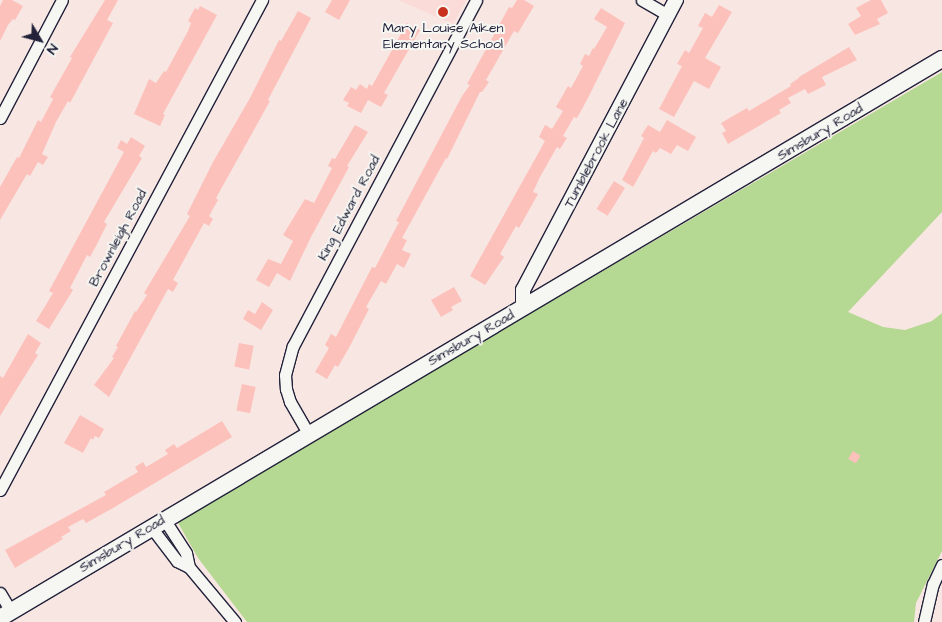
<!DOCTYPE html>
<html>
<head>
<meta charset="utf-8">
<style>
  body { margin:0 }
  #map { position:relative; width:942px; height:622px; overflow:hidden; background:#f8e6e2; font-family:"Architects Daughter",sans-serif }
  div>[style] { position:absolute }
  .built>* { inset:0; background:#fadbd7 }
  .green>* { inset:0; background:#b5d892 }
  .building>* { inset:0; background:#fdc1bc; transform-origin:0 0 }
  .roads { filter:drop-shadow(1px 0 #22223b) drop-shadow(-1px 0 #22223b) drop-shadow(0 1px #22223b) drop-shadow(0 -1px #22223b) }
  .minor>* { height:11px; margin:-5.5px; padding:0 5.5px; transform-origin:5.5px; border-radius:5.5px; background:#f6f6f2 }
  .tertiary>* { height:14px; margin:-7px; padding:0 7px; transform-origin:7px; border-radius:7px; background:#f6f6f2 }
  .secondary>* { height:16px; margin:-8px; padding:0 8px; transform-origin:8px; border-radius:8px; background:#f6f6f2 }
  .dots>* { width:14px; height:14px; translate:-50% -50%; box-sizing:border-box; border:2px solid #f6f6f2; border-radius:50% }
  span { translate:-50% -50%; white-space:nowrap; text-align:center; line-height:1.15; -webkit-text-stroke:4px #f6f6f2; paint-order:stroke }
  .poi-label { font-size:14px; color:#22223b }
  .street-label { font-size:14px; color:#22223b }
  .north { position:absolute; left:15px; top:15px; width:50px; height:50px; -webkit-text-stroke:4px #f6f6f2; paint-order:stroke; rotate:127deg; font-size:14px; font-weight:700; line-height:20px; text-align:center; color:#22223b }
  .north::after { content:''; display:block; margin:auto; width:18px; height:22px; background:#22223b; clip-path:polygon(50% 0,100% 100%,50% 72%,0 100%) }
</style>
</head>
<body>
<div id="map">
  <div class="built">
    <i style="clip-path:polygon(398px 0,466px 0,453px 24px)"></i>
  </div>
  <div class="green">
    <i style="clip-path:polygon(942px 72px,942px 212px,848px 312px,883px 327px,905px 330px,932px 321px,942px 313px,942px 551px,916px 603px,914px 622px,247px 622px,198px 558px,177px 521px)"></i>
  </div>
  <div class="building">
    <i style="clip-path:polygon(3px 0,12px 0,23px 6px,15px 20px,13px 19px,8px 25px,0 41px,0 6px)"></i>
    <i style="clip-path:polygon(105px 0,118px 0,107px 20px,113px 23px,70px 103px,68px 101px,56px 122px,42px 154px,48px 157px,43px 165px,38px 162px,30px 176px,27px 174px,0 220px,0 187px,17px 157px,19px 158px,38px 120px,41px 122px,53px 99px,50px 97px,72px 58px,70px 57px)"></i>
    <i style="clip-path:polygon(332px 0,350px 0,339px 20px,325px 12px)"></i>
    <i style="clip-path:polygon(517px 0,524px 0,534px 6px,518px 33px,514px 31px,486px 80px,489px 82px,482px 92px,480px 92px,447px 159px,446px 158px,402px 238px,407px 240px,402px 250px,411px 254px,404px 268px,397px 264px,386px 284px,381px 281px,366px 307px,369px 309px,350px 346px,338px 367px,335px 365px,327px 379px,315px 372px,329px 348px,325px 345px,331px 334px,336px 337px,372px 267px,375px 268px,399px 222px,396px 221px,462px 96px,470px 85px,467px 84px,509px 7px,512px 8px)"></i>
    <i style="clip-path:polygon(871px 0,881px 0,888px 13px,877px 19px,880px 24px,855px 35px,848px 24px,861px 16px,856px 8px)"></i>
    <i style="clip-path:polygon(719px 5px,732px 12px,705px 58px,721px 67px,709px 89px,694px 81px,674px 117px,659px 109px,682px 66px,677px 64px,685px 50px,689px 53px,703px 28px,698px 26px,705px 13px,712px 17px)"></i>
    <i style="clip-path:polygon(200px 6px,217px 15px,163px 114px,165px 115px,160px 126px,134px 114px,149px 79px,156px 83px,164px 71px,166px 72px,188px 31px,191px 23px,188px 21px,195px 8px,198px 10px)"></i>
    <i style="clip-path:polygon(601px 8px,625px 23px,588px 98px,577px 118px,574px 117px,563px 136px,567px 138px,560px 149px,557px 147px,540px 177px,533px 192px,538px 194px,519px 228px,516px 226px,500px 254px,504px 257px,485px 285px,470px 276px,545px 141px,539px 137px,545px 125px,552px 129px,563px 111px,556px 107px,568px 86px,571px 88px,583px 66px,580px 64px,585px 54px,589px 56px,593px 48px,594px 49px,607px 27px,594px 19px)"></i>
    <i style="clip-path:polygon(298px 11px,311px 18px,268px 100px,270px 101px,216px 198px,218px 200px,209px 216px,213px 219px,209px 226px,204px 223px,173px 280px,178px 283px,173px 292px,168px 289px,109px 397px,94px 385px,114px 358px,112px 357px,118px 347px,116px 346px,135px 311px,136px 312px,147px 295px,144px 293px,190px 216px,187px 214px,213px 162px,250px 98px,279px 40px,281px 41px)"></i>
    <i style="clip-path:polygon(407px 23px,420px 30px,384px 93px,388px 95px,381px 107px,368px 100px,361px 113px,347px 106px,349px 103px,343px 100px,351px 87px,356px 90px,360px 84px,367px 89px,369px 84px,372px 86px)"></i>
    <i style="clip-path:polygon(849px 47px,857px 60px,822px 77px,826px 85px,808px 94px,805px 89px,788px 98px,791px 103px,779px 110px,781px 113px,728px 144px,722px 133px,726px 131px,721px 123px,747px 108px,749px 111px,791px 86px,790px 84px,799px 78px,799px 77px)"></i>
    <i style="clip-path:polygon(667px 120px,696px 137px,688px 151px,677px 145px,671px 154px,660px 148px,656px 153px,653px 151px,633px 187px,622px 180px,644px 138px,641px 136px,648px 125px,660px 132px)"></i>
    <i style="clip-path:polygon(355px 125px,368px 132px,347px 166px,349px 167px,311px 237px,290px 281px,277px 273px,269px 287px,256px 280px,268px 259px,281px 264px,293px 241px,283px 235px,305px 199px,314px 203px,332px 168px,328px 166px,332px 158px,335px 159px)"></i>
    <i style="clip-path:polygon(131px 137px,145px 146px,139px 156px,142px 158px,104px 222px,107px 224px,96px 246px,90px 257px,87px 255px,70px 288px,73px 290px,49px 329px,36px 321px,53px 293px,49px 291px,124px 152px,117px 148px,121px 140px,127px 144px)"></i>
    <i style="left:614px;top:181px;width:13px;height:33px;rotate:32deg"></i>
    <i style="clip-path:polygon(454px 287px,462px 301px,451px 307px,453px 310px,441px 317px,431px 300px)"></i>
    <i style="clip-path:polygon(262px 302px,273px 310px,261px 330px,243px 319px,248px 310px,255px 314px)"></i>
    <i style="clip-path:polygon(28px 334px,41px 343px,35px 353px,38px 355px,0 416px,0 376px,3px 378px)"></i>
    <i style="left:239px;top:343px;width:15px;height:24px;rotate:11deg"></i>
    <i style="left:242px;top:384px;width:14px;height:27px;rotate:12deg"></i>
    <i style="clip-path:polygon(80px 415px,104px 429px,99px 438px,95px 436px,93px 440px,91px 438px,83px 453px,64px 443px)"></i>
    <i style="clip-path:polygon(222px 421px,232px 437px,113px 508px,86px 523px,83px 519px,68px 527px,71px 531px,61px 537px,63px 539px,15px 568px,5px 550px,106px 495px,104px 492px,138px 472px,135px 467px,143px 462px,146px 467px,168px 454px,165px 450px,174px 444px,177px 448px)"></i>
    <i style="left:853px;top:451px;width:9px;height:9px;rotate:32deg"></i>
  </div>
  <div class="roads">
    <div class="minor">
      <i style="left:642px;top:0;width:30px;rotate:30deg"></i>
      <i style="left:0;top:118px;width:133px;rotate:-62.3deg"></i>
      <i style="left:308px;top:433px;width:36px;rotate:-120deg"></i>
      <i style="left:290px;top:402px;width:14px;rotate:-107deg"></i>
      <i style="left:286px;top:389px;width:14px;rotate:-94deg"></i>
      <i style="left:285px;top:375px;width:30px;rotate:-75deg"></i>
      <i style="left:293px;top:346px;width:391px;rotate:-62.1deg"></i>
      <i style="left:0;top:490px;width:556px;rotate:-61.87deg"></i>
      <i style="left:164px;top:519px;width:40px;rotate:57.1deg"></i>
      <i style="left:186px;top:553px;width:14px;rotate:78deg"></i>
      <i style="left:151px;top:527px;width:43px;rotate:52.6deg"></i>
      <i style="left:177px;top:561px;width:13px;rotate:27deg"></i>
      <i style="left:189px;top:567px;width:72px;rotate:50.1deg"></i>
      <i style="left:0;top:593px;width:21px;rotate:59deg"></i>
      <i style="left:924px;top:622px;width:39px;rotate:-77deg"></i>
      <i style="left:933px;top:584px;width:21px;rotate:-65deg"></i>
    </div>
    <div class="tertiary">
      <i style="left:523px;top:307px;width:17px;rotate:-90deg"></i>
      <i style="left:523px;top:290px;width:328px;rotate:-62.2deg"></i>
    </div>
    <div class="secondary">
      <i style="left:0;top:618px;width:1095px;rotate:-30.69deg"></i>
    </div>
  </div>
  <div class="dots">
    <i style="left:443px;top:12px;background:#c8321e"></i>
  </div>
  <div class="poi-label">
    <span style="left:443px;top:36px">Mary Louise Aiken<br>Elementary School</span>
  </div>
  <div class="street-label">
    <span style="left:820px;top:132px;rotate:-31deg">Simsbury Road</span>
    <span style="left:596px;top:153px;rotate:-62deg">Tumblebrook Lane</span>
    <span style="left:349px;top:208px;rotate:-62deg">King Edward Road</span>
    <span style="left:118px;top:238px;rotate:-62deg">Brownleigh Road</span>
    <span style="left:471px;top:338px;rotate:-30deg">Simsbury Road</span>
    <span style="left:122px;top:544px;rotate:-31deg">Simsbury Road</span>
  </div>
  <div class="north">N</div>
</div>
</body>
</html>
